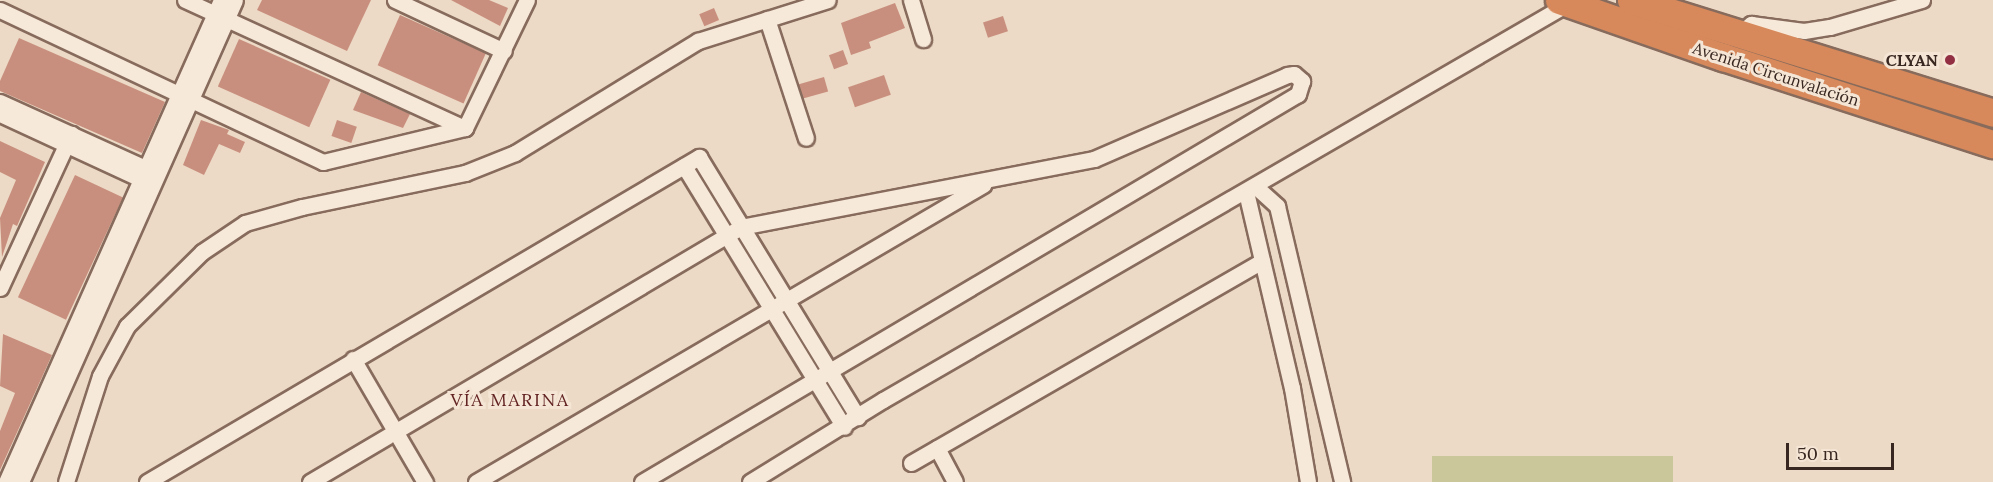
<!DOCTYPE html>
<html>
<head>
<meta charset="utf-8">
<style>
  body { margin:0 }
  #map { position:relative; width:1993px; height:482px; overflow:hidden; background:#ecdac6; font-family:Lora,serif }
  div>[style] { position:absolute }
  .green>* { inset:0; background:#cac79a; transform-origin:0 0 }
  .building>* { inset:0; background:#c98f7e; transform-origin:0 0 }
  .roads { filter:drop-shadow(2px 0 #876b5c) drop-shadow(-2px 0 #876b5c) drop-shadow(0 2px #876b5c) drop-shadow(0 -2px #876b5c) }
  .street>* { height:15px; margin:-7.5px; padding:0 7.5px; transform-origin:7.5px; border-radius:7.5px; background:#f7e9d9 }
  .highway>* { height:27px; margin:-13.5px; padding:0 13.5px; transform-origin:13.5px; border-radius:13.5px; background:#d7895b }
  .dots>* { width:16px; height:16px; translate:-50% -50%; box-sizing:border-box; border:3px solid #f4e5d5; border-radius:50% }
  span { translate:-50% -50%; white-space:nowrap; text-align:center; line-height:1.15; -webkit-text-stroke:6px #f4e5d5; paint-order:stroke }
  .poi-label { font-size:16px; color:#382720; font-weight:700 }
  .right { translate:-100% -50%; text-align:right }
  .street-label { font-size:16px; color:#382720 }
  .neighbourhood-label { font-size:18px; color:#622221; letter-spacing:1.5px }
  .scale { position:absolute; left:1786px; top:443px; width:108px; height:27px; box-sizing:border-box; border:3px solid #382720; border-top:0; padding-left:8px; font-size:18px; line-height:21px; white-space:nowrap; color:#382720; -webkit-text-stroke:4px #f4e5d5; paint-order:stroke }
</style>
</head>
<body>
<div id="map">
  <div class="green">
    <i style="left:1432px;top:456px;width:241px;height:26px"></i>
  </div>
  <div class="building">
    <i style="clip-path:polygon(262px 0,371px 0,347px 51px,257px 10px)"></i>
    <i style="clip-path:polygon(451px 0,489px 0,508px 8px,500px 26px)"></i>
    <i style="clip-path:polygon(895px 3px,905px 28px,869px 42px,871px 48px,851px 55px,841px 23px)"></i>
    <i style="left:714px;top:8px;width:13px;height:16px;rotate:67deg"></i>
    <i style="left:400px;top:15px;width:94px;height:55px;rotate:24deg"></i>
    <i style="left:1003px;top:16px;width:16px;height:21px;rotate:72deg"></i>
    <i style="clip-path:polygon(19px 38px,165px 102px,142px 153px,0 91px,0 81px)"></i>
    <i style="left:239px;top:39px;width:100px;height:52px;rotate:24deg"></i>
    <i style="left:843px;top:50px;width:15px;height:15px;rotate:70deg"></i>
    <i style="left:884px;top:75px;width:21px;height:38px;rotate:71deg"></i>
    <i style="left:824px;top:77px;width:15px;height:27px;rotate:74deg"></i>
    <i style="clip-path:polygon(361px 92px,410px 114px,403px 128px,353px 110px)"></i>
    <i style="clip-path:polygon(201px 120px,229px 130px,227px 134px,245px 142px,240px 153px,219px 144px,204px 175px,183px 165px)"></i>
    <i style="left:337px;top:120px;width:21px;height:17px;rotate:19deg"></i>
    <i style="clip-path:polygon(0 141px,45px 162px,17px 226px,13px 224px,2px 257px,0 218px,16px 180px,0 172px)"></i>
    <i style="left:75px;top:175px;width:53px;height:135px;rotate:25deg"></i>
    <i style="clip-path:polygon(3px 334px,52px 355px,0 470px,0 431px,15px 393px,0 386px)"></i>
  </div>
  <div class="roads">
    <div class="street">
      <i style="left:185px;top:0;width:308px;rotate:24.6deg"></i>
      <i style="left:395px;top:0;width:120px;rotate:25.1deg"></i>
      <i style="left:911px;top:0;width:41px;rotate:72.9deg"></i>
      <i style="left:0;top:10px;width:357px;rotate:25.2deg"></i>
      <i style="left:323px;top:162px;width:146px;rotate:-13.5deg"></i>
      <i style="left:465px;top:128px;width:142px;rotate:-64.2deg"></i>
      <i style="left:767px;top:19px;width:125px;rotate:71.9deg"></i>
      <i style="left:1739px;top:34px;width:16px;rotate:-40deg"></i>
      <i style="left:1751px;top:24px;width:53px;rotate:7.5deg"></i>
      <i style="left:1804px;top:31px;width:26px;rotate:-9deg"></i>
      <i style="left:1830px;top:27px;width:96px;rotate:-16.4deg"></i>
      <i style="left:0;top:102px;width:167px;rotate:24.4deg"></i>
      <i style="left:0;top:114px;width:162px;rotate:24.8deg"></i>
      <i style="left:684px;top:166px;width:306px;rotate:58.5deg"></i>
      <i style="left:1255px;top:186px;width:30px;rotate:42deg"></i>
      <i style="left:1277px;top:206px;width:284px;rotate:76.7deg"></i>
      <i style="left:1246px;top:192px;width:201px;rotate:76.8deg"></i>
      <i style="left:1292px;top:388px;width:95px;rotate:80.3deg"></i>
      <i style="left:0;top:288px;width:170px;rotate:-65.2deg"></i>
      <i style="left:353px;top:359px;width:143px;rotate:59.7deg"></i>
      <i style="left:937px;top:448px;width:38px;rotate:62deg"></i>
      <i style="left:911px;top:463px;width:405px;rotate:-29.9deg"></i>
      <i style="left:6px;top:482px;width:528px;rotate:-65.96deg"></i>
      <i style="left:21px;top:482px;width:527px;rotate:-66.06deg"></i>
      <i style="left:66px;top:482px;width:111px;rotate:-72.2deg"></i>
      <i style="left:100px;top:376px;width:57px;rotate:-61.6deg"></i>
      <i style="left:127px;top:326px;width:105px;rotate:-44.6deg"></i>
      <i style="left:202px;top:252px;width:52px;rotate:-34deg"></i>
      <i style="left:245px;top:223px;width:59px;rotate:-15.7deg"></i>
      <i style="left:302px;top:207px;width:167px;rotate:-11.8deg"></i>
      <i style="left:465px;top:173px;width:54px;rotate:-21.8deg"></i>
      <i style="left:515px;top:153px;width:215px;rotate:-31.5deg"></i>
      <i style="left:698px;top:41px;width:136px;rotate:-17.5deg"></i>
      <i style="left:147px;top:482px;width:641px;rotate:-30.49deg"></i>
      <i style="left:699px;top:157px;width:305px;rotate:58.6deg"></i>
      <i style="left:310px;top:482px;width:501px;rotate:-30.61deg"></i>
      <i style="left:741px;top:227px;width:359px;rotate:-10.9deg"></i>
      <i style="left:1094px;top:159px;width:210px;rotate:-23.5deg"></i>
      <i style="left:1287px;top:75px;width:7px;rotate:-8deg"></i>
      <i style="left:1294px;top:74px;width:11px;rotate:41deg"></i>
      <i style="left:1302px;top:81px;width:14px;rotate:107deg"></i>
      <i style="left:1298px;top:94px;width:762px;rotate:149.4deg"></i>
      <i style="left:476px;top:482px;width:588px;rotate:-30.36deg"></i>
      <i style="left:750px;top:482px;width:156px;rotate:-31.7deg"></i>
      <i style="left:883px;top:400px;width:793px;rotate:-30.06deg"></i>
    </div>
    <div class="highway">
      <i style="left:1559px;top:0;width:174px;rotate:19.2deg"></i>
      <i style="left:1723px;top:57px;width:284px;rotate:17.9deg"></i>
      <i style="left:1631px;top:0;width:379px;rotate:17.3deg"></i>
    </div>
  </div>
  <div class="dots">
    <i style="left:1950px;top:60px;background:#932f43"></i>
  </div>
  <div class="poi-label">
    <span class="right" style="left:1938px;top:60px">CLYAN</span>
  </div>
  <div class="street-label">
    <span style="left:1776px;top:74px;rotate:18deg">Avenida Circunvalación</span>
  </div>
  <div class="neighbourhood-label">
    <span style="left:510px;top:400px">VÍA MARINA</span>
  </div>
  <div class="scale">50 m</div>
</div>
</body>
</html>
